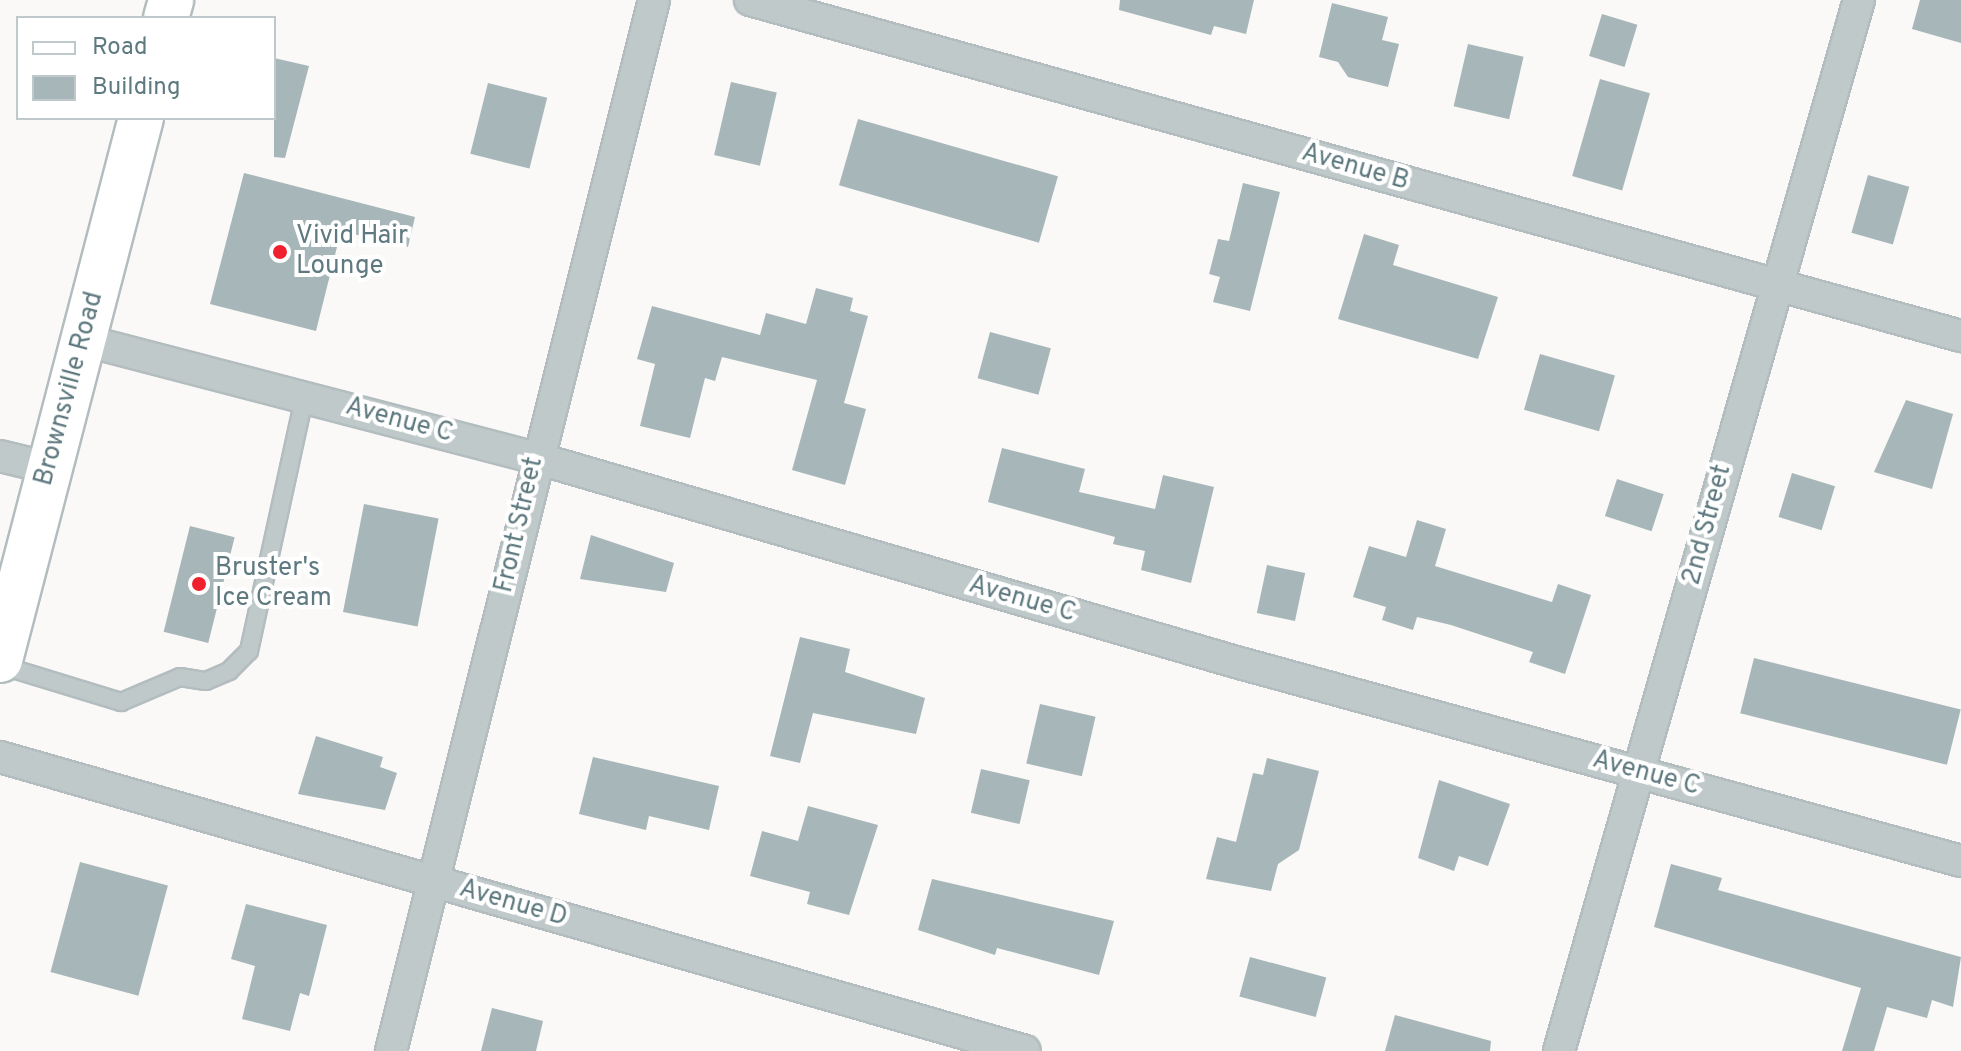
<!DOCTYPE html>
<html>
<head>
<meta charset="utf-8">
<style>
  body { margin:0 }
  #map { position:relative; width:1961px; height:1051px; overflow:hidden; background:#faf9f7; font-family:Overpass,sans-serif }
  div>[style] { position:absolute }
  .building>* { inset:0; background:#a7b6b8; transform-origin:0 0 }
  .roads { filter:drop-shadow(2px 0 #b3bdbf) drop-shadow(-2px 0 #b3bdbf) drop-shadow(0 2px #b3bdbf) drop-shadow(0 -2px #b3bdbf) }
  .lane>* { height:16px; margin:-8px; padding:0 8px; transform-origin:8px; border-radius:8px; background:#c0c9ca }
  .street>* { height:30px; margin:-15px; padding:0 15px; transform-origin:15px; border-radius:15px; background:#c0c9ca }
  .secondary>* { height:44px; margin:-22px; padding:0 22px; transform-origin:22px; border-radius:22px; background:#fff }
  .dots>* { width:22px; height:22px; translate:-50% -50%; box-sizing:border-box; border:4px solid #fff; border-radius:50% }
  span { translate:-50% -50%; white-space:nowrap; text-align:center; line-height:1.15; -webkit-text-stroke:8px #fff; paint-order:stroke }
  .street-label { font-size:26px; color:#5e797f }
  .poi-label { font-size:26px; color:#5e797f }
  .left { translate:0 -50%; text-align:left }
  .legend { position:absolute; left:16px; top:16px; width:260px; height:104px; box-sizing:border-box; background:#fff; border:2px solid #bfc9cc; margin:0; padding:10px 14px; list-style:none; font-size:24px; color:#5e797f }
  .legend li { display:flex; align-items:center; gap:16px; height:40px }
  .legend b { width:40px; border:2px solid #bfc9cc }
</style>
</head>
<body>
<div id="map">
  <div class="building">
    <i style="clip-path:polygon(1120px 0,1254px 0,1246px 34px,1214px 26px,1211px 35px,1119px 10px)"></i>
    <i style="clip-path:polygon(1920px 0,1961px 0,1961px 43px,1912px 29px)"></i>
    <i style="clip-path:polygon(1332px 3px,1388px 17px,1382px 40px,1399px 44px,1388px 87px,1348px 77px,1338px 62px,1319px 57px)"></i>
    <i style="left:1602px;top:14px;width:37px;height:44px;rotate:17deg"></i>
    <i style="left:1468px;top:44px;width:57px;height:64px;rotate:13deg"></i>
    <i style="clip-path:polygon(274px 58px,309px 66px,285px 158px,274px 157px)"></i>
    <i style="left:1600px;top:79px;width:52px;height:101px;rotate:16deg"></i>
    <i style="left:731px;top:82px;width:47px;height:75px;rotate:13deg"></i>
    <i style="left:488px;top:83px;width:61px;height:73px;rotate:14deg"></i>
    <i style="left:858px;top:119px;width:208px;height:69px;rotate:16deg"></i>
    <i style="clip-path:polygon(244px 173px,415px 217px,408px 247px,341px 231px,316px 331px,210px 304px)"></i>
    <i style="left:1868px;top:175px;width:43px;height:60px;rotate:16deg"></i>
    <i style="clip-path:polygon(1243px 183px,1280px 192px,1250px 311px,1213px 302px,1220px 277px,1209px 274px,1218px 239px,1229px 241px)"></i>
    <i style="clip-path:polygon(1364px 234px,1399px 245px,1393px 265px,1498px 297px,1478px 359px,1338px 319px)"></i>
    <i style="clip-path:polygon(816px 288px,853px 298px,850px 311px,868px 316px,844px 403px,866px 409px,845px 485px,792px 470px,817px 380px,722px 357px,715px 381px,705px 378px,690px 438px,640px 426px,655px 364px,637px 359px,652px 306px,760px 335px,766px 313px,806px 324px)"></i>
    <i style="left:990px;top:332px;width:63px;height:48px;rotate:15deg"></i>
    <i style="left:1540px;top:354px;width:78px;height:58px;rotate:16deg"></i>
    <i style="clip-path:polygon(1906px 400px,1953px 414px,1932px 489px,1874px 472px)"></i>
    <i style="clip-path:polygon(1002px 448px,1085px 469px,1079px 492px,1155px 509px,1163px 475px,1214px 487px,1191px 583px,1141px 570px,1145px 551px,1113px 544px,1115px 537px,988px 502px)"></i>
    <i style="left:1792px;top:473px;width:45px;height:46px;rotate:17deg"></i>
    <i style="left:1617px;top:479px;width:49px;height:39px;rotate:18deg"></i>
    <i style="left:364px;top:504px;width:76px;height:110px;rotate:11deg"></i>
    <i style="clip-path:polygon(1417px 520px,1446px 529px,1435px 566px,1552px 602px,1558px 584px,1591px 595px,1565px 674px,1529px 662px,1533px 652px,1451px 625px,1417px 617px,1413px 630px,1382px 620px,1386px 607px,1353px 597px,1369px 546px,1406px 557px)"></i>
    <i style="left:190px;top:526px;width:46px;height:109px;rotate:14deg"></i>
    <i style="clip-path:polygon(591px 535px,674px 563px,666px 592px,580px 579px)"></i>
    <i style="left:1267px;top:565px;width:39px;height:49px;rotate:12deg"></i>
    <i style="clip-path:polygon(800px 637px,850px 649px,845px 672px,925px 698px,916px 734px,813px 713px,800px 763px,770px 756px)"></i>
    <i style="left:1754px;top:658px;width:213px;height:57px;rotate:14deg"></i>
    <i style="left:1040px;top:704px;width:57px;height:61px;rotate:13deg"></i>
    <i style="clip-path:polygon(316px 736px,383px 757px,380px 767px,397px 773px,385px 810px,298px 794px)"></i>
    <i style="clip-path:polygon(593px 757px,719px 786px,709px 830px,649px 816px,646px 830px,579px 814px)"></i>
    <i style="clip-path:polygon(1267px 758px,1319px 771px,1299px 850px,1278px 864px,1271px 891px,1206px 879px,1217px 837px,1236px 842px,1253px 773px,1263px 775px)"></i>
    <i style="left:981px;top:769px;width:50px;height:45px;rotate:13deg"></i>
    <i style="clip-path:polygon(1439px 780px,1510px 804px,1488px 866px,1459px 856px,1454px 871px,1418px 858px)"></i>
    <i style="clip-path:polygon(808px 806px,878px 825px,849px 915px,807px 904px,810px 892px,750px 876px,762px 831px,798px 841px)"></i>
    <i style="left:80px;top:862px;width:91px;height:114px;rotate:15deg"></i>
    <i style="clip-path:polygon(1671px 864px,1722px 878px,1718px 890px,1961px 957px,1953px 1007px,1932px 1000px,1927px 1018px,1887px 1007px,1874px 1051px,1842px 1051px,1861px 988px,1654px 927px)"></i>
    <i style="clip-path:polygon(932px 879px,1114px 921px,1099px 975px,997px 948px,995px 955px,918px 930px)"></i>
    <i style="clip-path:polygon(246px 904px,327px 925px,309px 996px,300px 993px,290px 1031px,242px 1019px,255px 966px,231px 959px)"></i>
    <i style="left:1250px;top:957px;width:79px;height:41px;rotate:15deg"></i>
    <i style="clip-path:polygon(492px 1008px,543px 1021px,536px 1051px,481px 1051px)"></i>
    <i style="clip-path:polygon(1395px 1015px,1491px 1041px,1490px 1051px,1385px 1051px)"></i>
  </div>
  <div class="roads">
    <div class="lane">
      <i style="left:0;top:665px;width:127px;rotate:17deg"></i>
      <i style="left:121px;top:702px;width:64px;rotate:-23deg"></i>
      <i style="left:180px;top:677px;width:26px;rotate:9deg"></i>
      <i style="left:206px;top:681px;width:25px;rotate:-23deg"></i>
      <i style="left:229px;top:671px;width:28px;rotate:-45deg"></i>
      <i style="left:249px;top:651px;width:262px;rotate:-77.7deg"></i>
    </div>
    <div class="street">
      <i style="left:750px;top:0;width:1257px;rotate:15.51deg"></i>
      <i style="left:83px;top:340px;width:468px;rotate:14.6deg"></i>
      <i style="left:536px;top:458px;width:729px;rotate:16.25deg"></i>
      <i style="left:1236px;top:662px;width:752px;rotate:15.35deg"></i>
      <i style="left:0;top:456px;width:50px;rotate:13.8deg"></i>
      <i style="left:0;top:757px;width:1066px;rotate:16deg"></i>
      <i style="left:391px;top:1051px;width:1083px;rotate:-75.95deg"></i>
      <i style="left:1559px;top:1051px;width:1093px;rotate:-74.07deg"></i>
    </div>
    <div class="secondary">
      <i style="left:166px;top:18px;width:19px;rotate:-74deg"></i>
      <i style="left:0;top:660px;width:560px;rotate:-75.42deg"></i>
    </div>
  </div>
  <div class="dots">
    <i style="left:280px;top:252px;background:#f0212f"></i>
    <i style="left:199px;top:584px;background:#f0212f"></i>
  </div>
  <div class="street-label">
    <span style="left:1355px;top:168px;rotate:16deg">Avenue B</span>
    <span style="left:70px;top:389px;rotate:-75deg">Brownsville Road</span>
    <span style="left:399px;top:421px;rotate:15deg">Avenue C</span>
    <span style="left:520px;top:525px;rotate:-77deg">Front Street</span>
    <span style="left:1708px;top:525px;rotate:-75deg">2nd Street</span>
    <span style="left:1022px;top:600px;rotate:16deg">Avenue C</span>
    <span style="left:1646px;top:774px;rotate:15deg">Avenue C</span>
    <span style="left:513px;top:904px;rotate:16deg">Avenue D</span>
  </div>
  <div class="poi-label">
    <span class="left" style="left:296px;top:252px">Vivid Hair<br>Lounge</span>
    <span class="left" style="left:215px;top:584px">Bruster's<br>Ice Cream</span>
  </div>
  <ul class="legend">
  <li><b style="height:10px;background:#fff"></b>Road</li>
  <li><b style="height:22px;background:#a7b6b8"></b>Building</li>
  </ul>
</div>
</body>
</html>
